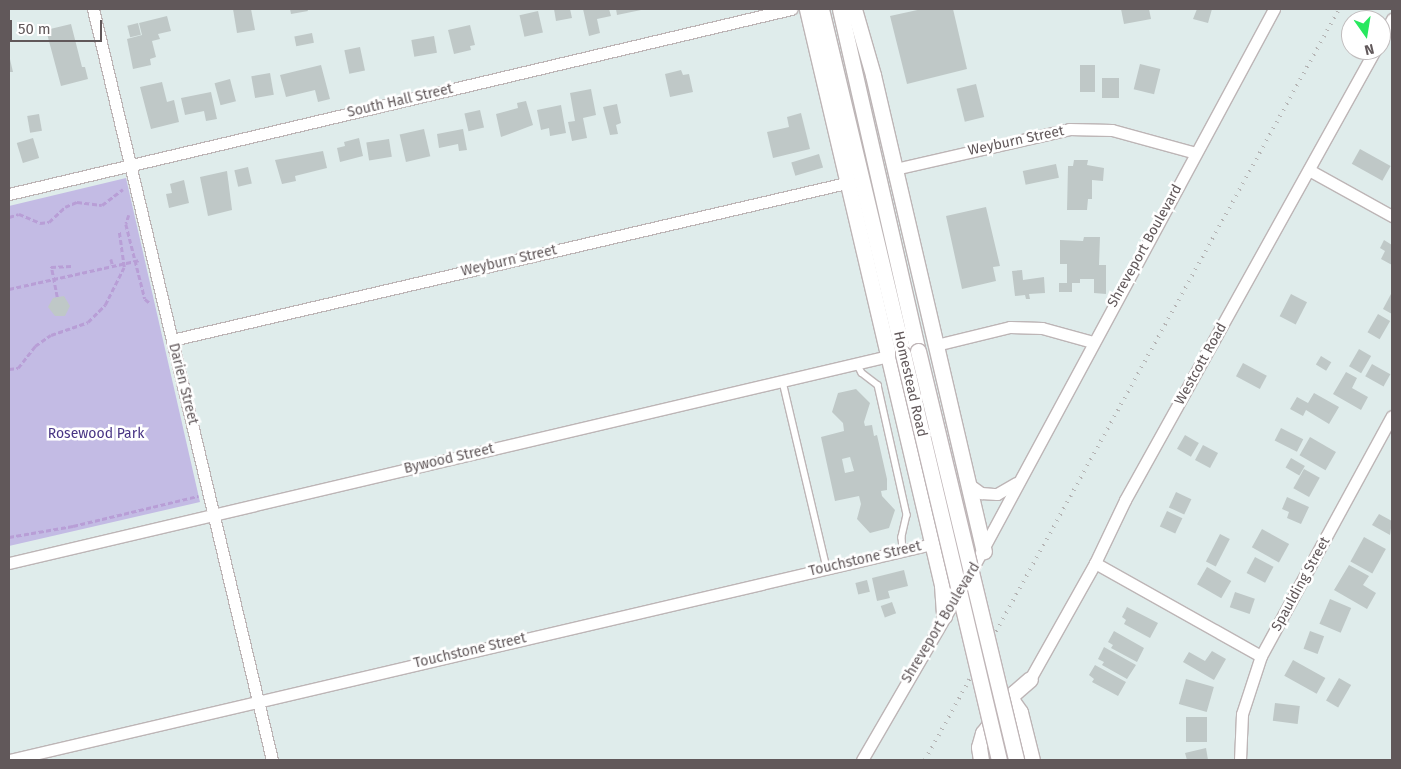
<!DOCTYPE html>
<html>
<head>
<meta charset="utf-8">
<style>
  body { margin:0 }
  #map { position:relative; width:1401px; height:769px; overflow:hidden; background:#dfeceb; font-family:"Fira Sans",sans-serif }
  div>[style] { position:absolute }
  .green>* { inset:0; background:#c3bbe4 }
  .building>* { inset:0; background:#bfc8c7; transform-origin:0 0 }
  .path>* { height:2.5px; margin-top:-1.25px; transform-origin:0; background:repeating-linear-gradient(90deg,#b89ed6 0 5px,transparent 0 7.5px) }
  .roads { filter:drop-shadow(1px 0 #bdb5b6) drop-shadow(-1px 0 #bdb5b6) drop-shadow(0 1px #bdb5b6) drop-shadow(0 -1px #bdb5b6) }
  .lane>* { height:5.5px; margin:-2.75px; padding:0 2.75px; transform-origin:2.75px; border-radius:2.75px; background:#fff }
  .street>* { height:11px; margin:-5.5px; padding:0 5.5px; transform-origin:5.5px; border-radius:5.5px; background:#fff }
  .secondary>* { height:15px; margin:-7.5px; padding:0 7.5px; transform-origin:7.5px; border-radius:7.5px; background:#fff }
  .rail>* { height:4px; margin-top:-2px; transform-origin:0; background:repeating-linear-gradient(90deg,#b4b3b3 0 1px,transparent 0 7px) }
  .bridges { filter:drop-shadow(1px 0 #bfb5b7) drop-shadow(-1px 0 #bfb5b7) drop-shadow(0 1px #bfb5b7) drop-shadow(0 -1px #bfb5b7) }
  .secondary-bridge>* { height:15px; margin:-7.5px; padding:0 7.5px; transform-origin:7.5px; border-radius:7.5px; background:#fff }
  span { translate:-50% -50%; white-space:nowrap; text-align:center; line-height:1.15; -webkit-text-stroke:5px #fff; paint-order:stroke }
  .street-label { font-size:14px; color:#61585a }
  .park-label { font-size:14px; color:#483484 }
  .frame { position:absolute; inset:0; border:10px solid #61585a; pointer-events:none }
  .north { position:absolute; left:1341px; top:10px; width:50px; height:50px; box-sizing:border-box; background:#fff; border:1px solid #c0bcbd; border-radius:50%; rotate:167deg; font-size:14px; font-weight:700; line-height:20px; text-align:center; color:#61585a }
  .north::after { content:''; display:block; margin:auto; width:18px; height:22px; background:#28e85f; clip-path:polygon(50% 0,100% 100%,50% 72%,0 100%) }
  .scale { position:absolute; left:10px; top:20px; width:92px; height:22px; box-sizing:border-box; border:2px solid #61585a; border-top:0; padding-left:6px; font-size:15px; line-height:18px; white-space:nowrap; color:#61585a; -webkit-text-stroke:4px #fff; paint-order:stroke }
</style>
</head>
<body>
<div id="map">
  <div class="green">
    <i style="clip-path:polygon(126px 178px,200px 502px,9px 546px,9px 206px)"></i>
  </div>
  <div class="building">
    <i style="clip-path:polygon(233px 9px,251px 9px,255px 30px,237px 33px)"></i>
    <i style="clip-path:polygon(290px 9px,307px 9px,308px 11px,291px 14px)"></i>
    <i style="clip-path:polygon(554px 9px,570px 9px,572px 18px,556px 21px)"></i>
    <i style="clip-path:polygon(583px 9px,609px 9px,611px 16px,597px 19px,600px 33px,589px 36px)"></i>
    <i style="clip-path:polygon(616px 9px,641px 9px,641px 10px,617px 15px)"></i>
    <i style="clip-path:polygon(922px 9px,953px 9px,967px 69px,907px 84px,890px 16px)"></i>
    <i style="clip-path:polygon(1121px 9px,1149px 9px,1151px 19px,1124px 24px)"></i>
    <i style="clip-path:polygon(1197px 9px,1212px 9px,1208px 23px,1193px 19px)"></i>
    <i style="left:538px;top:11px;width:22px;height:19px;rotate:77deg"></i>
    <i style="clip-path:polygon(167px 16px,171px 31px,158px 34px,160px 39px,152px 41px,156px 57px,150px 59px,151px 65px,133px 69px,127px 39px,142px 35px,139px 23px)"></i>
    <i style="left:138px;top:23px;width:12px;height:11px;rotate:76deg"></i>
    <i style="clip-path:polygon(71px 24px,82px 67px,85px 67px,88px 79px,61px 86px,46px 30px)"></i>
    <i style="clip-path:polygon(470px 25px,475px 45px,470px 46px,471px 50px,454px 54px,448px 30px)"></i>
    <i style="left:312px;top:33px;width:10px;height:18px;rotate:79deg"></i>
    <i style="left:434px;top:36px;width:17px;height:23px;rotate:80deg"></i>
    <i style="left:360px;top:47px;width:24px;height:16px;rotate:78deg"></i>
    <i style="clip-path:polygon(9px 55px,13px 72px,9px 72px)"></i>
    <i style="left:1140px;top:64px;width:21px;height:26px;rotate:14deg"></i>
    <i style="clip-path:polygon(321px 65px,330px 99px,318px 102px,315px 90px,286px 97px,280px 75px)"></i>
    <i style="left:1080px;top:65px;width:15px;height:27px"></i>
    <i style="clip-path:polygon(681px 70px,683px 75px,689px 74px,693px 92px,670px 97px,665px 74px)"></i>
    <i style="left:270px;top:73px;width:22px;height:19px;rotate:80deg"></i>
    <i style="left:1102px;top:78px;width:17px;height:20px"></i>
    <i style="left:230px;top:79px;width:23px;height:16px;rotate:75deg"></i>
    <i style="clip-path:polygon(162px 82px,167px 102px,174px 100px,179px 122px,151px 129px,140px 87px)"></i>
    <i style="left:976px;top:84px;width:34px;height:20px;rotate:76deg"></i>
    <i style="clip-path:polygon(591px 89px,596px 115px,583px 118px,587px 138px,572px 141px,568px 122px,575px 121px,570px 93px)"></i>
    <i style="clip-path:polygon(211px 92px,217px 119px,206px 121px,204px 111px,185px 115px,181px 98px)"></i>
    <i style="clip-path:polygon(526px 101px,533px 125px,501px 137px,496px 114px,518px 108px,517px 103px)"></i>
    <i style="clip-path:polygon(617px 104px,621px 123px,616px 125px,618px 134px,610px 135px,603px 107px)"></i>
    <i style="clip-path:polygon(561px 105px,566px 133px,550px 136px,549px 128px,541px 130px,537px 110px)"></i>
    <i style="left:480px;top:110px;width:18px;height:16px;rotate:77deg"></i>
    <i style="clip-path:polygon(801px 113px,810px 149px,773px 158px,767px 132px,789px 127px,787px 117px)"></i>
    <i style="left:39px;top:114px;width:17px;height:12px;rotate:80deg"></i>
    <i style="left:424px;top:129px;width:28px;height:25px;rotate:77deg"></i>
    <i style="clip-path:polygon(463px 129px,467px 150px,459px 151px,458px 144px,439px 148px,437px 134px)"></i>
    <i style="left:33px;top:138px;width:21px;height:17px;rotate:73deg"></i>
    <i style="clip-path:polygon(359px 138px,363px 156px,340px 162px,337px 148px,345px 146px,344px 142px)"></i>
    <i style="left:389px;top:139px;width:18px;height:23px;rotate:81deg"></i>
    <i style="left:1360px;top:149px;width:35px;height:17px;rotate:29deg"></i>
    <i style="clip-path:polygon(323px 151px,327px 168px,295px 176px,296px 181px,282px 184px,275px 160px)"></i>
    <i style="left:819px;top:154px;width:14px;height:29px;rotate:73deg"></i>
    <i style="clip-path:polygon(1074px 160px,1088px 160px,1087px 165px,1104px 168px,1103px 181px,1092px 180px,1092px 199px,1088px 199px,1087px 210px,1067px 210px,1068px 166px,1073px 166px)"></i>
    <i style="left:1056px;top:164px;width:14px;height:34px;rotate:78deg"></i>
    <i style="left:248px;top:167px;width:17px;height:14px;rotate:77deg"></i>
    <i style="clip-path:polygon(227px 171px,232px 210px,208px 216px,200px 177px)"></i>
    <i style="clip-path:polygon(184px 180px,189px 203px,169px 208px,166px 194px,172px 193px,170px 184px)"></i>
    <i style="clip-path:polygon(986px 207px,1000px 266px,993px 267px,996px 281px,962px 289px,946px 216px)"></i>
    <i style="clip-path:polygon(1084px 237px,1100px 237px,1099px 265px,1106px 265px,1106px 294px,1094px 293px,1094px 279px,1080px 279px,1080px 283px,1072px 283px,1072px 292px,1059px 292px,1059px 283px,1067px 283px,1067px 264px,1060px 264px,1060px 240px,1083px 241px)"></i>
    <i style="clip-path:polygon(1384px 240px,1392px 245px,1392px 265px,1381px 259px,1385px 251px,1380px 248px)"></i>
    <i style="clip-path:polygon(1022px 270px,1023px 280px,1044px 277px,1045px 293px,1029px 294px,1030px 299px,1026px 299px,1025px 295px,1015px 296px,1012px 271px)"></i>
    <i style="clip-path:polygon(1392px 292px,1392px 314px,1383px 309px)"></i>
    <i style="left:1291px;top:294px;width:18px;height:25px;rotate:27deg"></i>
    <i style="clip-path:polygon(64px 296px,70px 306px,65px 316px,55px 316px,48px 307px,53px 298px)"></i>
    <i style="left:1378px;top:314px;width:14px;height:21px;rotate:30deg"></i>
    <i style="left:1359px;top:349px;width:14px;height:20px;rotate:30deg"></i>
    <i style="left:1321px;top:356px;width:12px;height:10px;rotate:31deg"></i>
    <i style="left:1243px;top:363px;width:27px;height:15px;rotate:28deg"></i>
    <i style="left:1372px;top:364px;width:21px;height:14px;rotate:29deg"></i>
    <i style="clip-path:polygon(1346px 372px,1357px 378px,1352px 388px,1368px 397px,1361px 410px,1333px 394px)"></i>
    <i style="clip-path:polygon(evenodd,856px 389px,870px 403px,864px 422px,865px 426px,872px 425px,874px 436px,877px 435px,887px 479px,887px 490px,881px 491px,882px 496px,895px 510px,889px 528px,870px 533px,857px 519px,861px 504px,859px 496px,835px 501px,821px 437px,844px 431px,843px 423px,832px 412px,838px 393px,856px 389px,850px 457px,854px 471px,845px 473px,842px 459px,850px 457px)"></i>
    <i style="clip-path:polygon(1314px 393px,1339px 407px,1329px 424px,1306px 410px,1303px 416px,1290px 409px,1297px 397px,1308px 403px)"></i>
    <i style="left:1281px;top:428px;width:25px;height:14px;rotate:27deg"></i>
    <i style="left:1185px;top:435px;width:16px;height:16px;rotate:30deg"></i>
    <i style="left:1310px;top:437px;width:30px;height:21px;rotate:30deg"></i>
    <i style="left:1203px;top:445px;width:17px;height:17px;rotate:28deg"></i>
    <i style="left:1291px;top:458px;width:16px;height:11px;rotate:30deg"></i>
    <i style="left:1304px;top:469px;width:18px;height:22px;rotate:29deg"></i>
    <i style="left:1176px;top:492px;width:17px;height:17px;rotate:25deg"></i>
    <i style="clip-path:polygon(1287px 497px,1309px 507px,1301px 524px,1287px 518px,1289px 512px,1282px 509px)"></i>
    <i style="left:1167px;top:511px;width:17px;height:17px;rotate:25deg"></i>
    <i style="clip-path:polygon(1379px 514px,1392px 521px,1390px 535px,1372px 525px)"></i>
    <i style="left:1262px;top:529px;width:31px;height:21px;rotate:29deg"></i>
    <i style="left:1220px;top:534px;width:11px;height:31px;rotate:27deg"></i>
    <i style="left:1364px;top:537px;width:25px;height:28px;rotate:29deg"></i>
    <i style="left:1255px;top:557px;width:21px;height:18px;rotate:28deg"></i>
    <i style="clip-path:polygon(1349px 565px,1369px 576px,1363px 585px,1376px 593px,1367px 609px,1334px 590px)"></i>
    <i style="left:1207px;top:567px;width:28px;height:20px;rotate:30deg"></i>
    <i style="clip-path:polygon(904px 570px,908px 586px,888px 591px,890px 598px,877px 601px,872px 578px)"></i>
    <i style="left:867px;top:580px;width:12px;height:12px;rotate:76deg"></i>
    <i style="left:1235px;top:592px;width:21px;height:16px;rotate:19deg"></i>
    <i style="left:1330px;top:599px;width:23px;height:27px;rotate:23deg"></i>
    <i style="left:892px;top:602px;width:12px;height:12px;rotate:70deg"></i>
    <i style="clip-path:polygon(1127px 607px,1158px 623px,1150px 638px,1124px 624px,1126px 620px,1122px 617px)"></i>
    <i style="clip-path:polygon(1114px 631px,1144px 648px,1137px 662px,1111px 648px,1113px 645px,1108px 642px)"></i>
    <i style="left:1310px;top:631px;width:15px;height:19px;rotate:20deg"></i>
    <i style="clip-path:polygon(1104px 647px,1136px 665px,1127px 679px,1102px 665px,1104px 662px,1098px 659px)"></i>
    <i style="clip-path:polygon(1212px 651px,1226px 659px,1214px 680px,1183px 662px,1189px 652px,1205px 661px)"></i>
    <i style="left:1293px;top:660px;width:37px;height:18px;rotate:29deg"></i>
    <i style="clip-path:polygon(1095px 665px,1126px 682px,1118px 696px,1092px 682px,1094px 679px,1089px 675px)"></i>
    <i style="left:1339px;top:678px;width:14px;height:26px;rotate:30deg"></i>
    <i style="left:1186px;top:679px;width:29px;height:26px;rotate:16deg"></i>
    <i style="left:1275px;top:703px;width:25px;height:18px;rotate:7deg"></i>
    <i style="left:1186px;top:717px;width:21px;height:25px"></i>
    <i style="clip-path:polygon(1206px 748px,1208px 760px,1187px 760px,1185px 753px)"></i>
  </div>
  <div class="path">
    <i style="left:129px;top:215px;width:9px;rotate:108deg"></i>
    <i style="left:126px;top:224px;width:77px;rotate:75.8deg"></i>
    <i style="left:145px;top:299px;width:6px;rotate:39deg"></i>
    <i style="left:9px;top:217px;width:10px;rotate:-17deg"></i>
    <i style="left:19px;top:214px;width:23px;rotate:23deg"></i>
    <i style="left:40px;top:223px;width:9px;rotate:-6deg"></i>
    <i style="left:49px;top:222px;width:22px;rotate:-43deg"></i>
    <i style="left:65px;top:207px;width:13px;rotate:-23deg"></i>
    <i style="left:77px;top:202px;width:25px;rotate:7deg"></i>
    <i style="left:102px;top:205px;width:26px;rotate:-37deg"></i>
    <i style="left:111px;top:259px;width:7px;rotate:74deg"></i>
    <i style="left:9px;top:289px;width:134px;rotate:-12.5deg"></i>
    <i style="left:57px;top:297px;width:31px;rotate:-101deg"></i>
    <i style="left:51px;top:267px;width:20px;rotate:-3deg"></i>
    <i style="left:9px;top:369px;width:9px;rotate:-6deg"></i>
    <i style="left:18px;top:368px;width:28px;rotate:-52deg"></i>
    <i style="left:35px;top:346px;width:19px;rotate:-35deg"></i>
    <i style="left:51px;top:335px;width:39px;rotate:-19deg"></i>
    <i style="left:88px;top:322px;width:24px;rotate:-45deg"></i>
    <i style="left:105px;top:305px;width:42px;rotate:-63.4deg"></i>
    <i style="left:124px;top:267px;width:37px;rotate:-98deg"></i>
    <i style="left:9px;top:537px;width:65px;rotate:-9.8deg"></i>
    <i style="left:73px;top:526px;width:129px;rotate:-13.5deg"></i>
  </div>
  <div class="roads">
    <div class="lane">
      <i style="left:857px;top:364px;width:10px;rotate:61deg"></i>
      <i style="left:862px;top:373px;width:20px;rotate:37deg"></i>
      <i style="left:878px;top:385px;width:133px;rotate:77.4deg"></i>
      <i style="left:907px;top:515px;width:23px;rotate:103deg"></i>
      <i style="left:902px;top:537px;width:13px;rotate:86deg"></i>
      <i style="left:783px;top:382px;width:191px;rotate:76.7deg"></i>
    </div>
    <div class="street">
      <i style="left:93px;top:9px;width:772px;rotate:76.59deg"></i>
      <i style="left:1381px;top:40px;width:24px;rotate:-62deg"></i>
      <i style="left:895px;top:169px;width:179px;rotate:-12.9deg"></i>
      <i style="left:1069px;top:129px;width:43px;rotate:1.3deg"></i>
      <i style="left:1112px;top:130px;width:87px;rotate:15.3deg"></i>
      <i style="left:1309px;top:170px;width:95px;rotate:29deg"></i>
      <i style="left:9px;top:194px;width:804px;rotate:-13.31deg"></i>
      <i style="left:172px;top:340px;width:692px;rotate:-13.11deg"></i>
      <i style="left:936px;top:345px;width:76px;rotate:-13.7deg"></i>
      <i style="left:1010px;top:327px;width:32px;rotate:2deg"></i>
      <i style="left:1042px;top:328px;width:53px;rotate:15.4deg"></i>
      <i style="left:970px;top:485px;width:14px;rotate:36deg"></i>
      <i style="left:981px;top:493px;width:16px;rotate:4deg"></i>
      <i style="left:997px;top:494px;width:22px;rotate:-30deg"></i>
      <i style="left:9px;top:563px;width:903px;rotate:-13.25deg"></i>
      <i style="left:1095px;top:563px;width:190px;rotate:29.3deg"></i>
      <i style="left:969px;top:575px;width:643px;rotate:-61.68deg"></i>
      <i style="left:1030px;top:679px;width:133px;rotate:-60.7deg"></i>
      <i style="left:1095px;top:563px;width:70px;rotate:-64.5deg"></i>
      <i style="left:1125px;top:500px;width:515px;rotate:-60.95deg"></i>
      <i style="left:9px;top:760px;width:948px;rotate:-13.17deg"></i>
      <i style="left:862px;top:760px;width:198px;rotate:-59.9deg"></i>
      <i style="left:1240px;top:760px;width:46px;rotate:-87.5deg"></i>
      <i style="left:1242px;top:714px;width:61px;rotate:-71.9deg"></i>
      <i style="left:1261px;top:656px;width:273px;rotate:-61.4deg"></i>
    </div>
    <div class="secondary">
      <i style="left:807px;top:9px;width:592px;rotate:76.81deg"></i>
      <i style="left:942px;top:585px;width:31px;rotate:86deg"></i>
      <i style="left:821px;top:9px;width:355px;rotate:76.6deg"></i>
      <i style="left:840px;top:9px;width:351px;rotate:77.2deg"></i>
      <i style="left:854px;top:9px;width:69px;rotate:73.9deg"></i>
      <i style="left:873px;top:75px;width:489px;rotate:76.9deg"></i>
      <i style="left:1007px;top:701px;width:6px;rotate:9deg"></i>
      <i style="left:1013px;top:702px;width:12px;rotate:55deg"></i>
      <i style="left:1020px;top:712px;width:49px;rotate:76deg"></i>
      <i style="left:981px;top:760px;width:13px;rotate:-99deg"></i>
      <i style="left:979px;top:747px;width:15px;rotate:-74deg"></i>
      <i style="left:983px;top:733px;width:51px;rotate:-52.2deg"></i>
      <i style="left:1014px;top:693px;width:21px;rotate:-41deg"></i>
    </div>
  </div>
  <div class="rail">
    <i style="left:925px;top:760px;width:858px;rotate:-61.13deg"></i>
  </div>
  <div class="bridges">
    <div class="secondary-bridge">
      <i style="left:918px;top:351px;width:421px;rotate:76.5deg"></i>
      <i style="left:903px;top:354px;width:417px;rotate:76.7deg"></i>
    </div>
  </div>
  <div class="street-label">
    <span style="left:400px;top:101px;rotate:-13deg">South Hall Street</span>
    <span style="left:1016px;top:141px;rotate:-12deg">Weyburn Street</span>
    <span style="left:1145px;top:246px;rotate:-61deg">Shreveport Boulevard</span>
    <span style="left:509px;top:261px;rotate:-13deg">Weyburn Street</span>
    <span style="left:1201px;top:364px;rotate:-61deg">Westcott Road</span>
    <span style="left:183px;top:384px;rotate:76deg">Darien Street</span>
    <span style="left:910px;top:384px;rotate:77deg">Homestead Road</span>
    <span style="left:449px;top:459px;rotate:-13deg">Bywood Street</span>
    <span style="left:865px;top:559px;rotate:-13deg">Touchstone Street</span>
    <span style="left:1301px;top:584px;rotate:-61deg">Spaulding Street</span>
    <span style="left:941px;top:623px;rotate:-59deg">Shreveport Boulevard</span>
    <span style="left:470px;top:651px;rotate:-13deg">Touchstone Street</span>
  </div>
  <div class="park-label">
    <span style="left:96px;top:434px">Rosewood Park</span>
  </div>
  <div class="frame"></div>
  <div class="north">N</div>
  <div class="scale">50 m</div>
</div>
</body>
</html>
